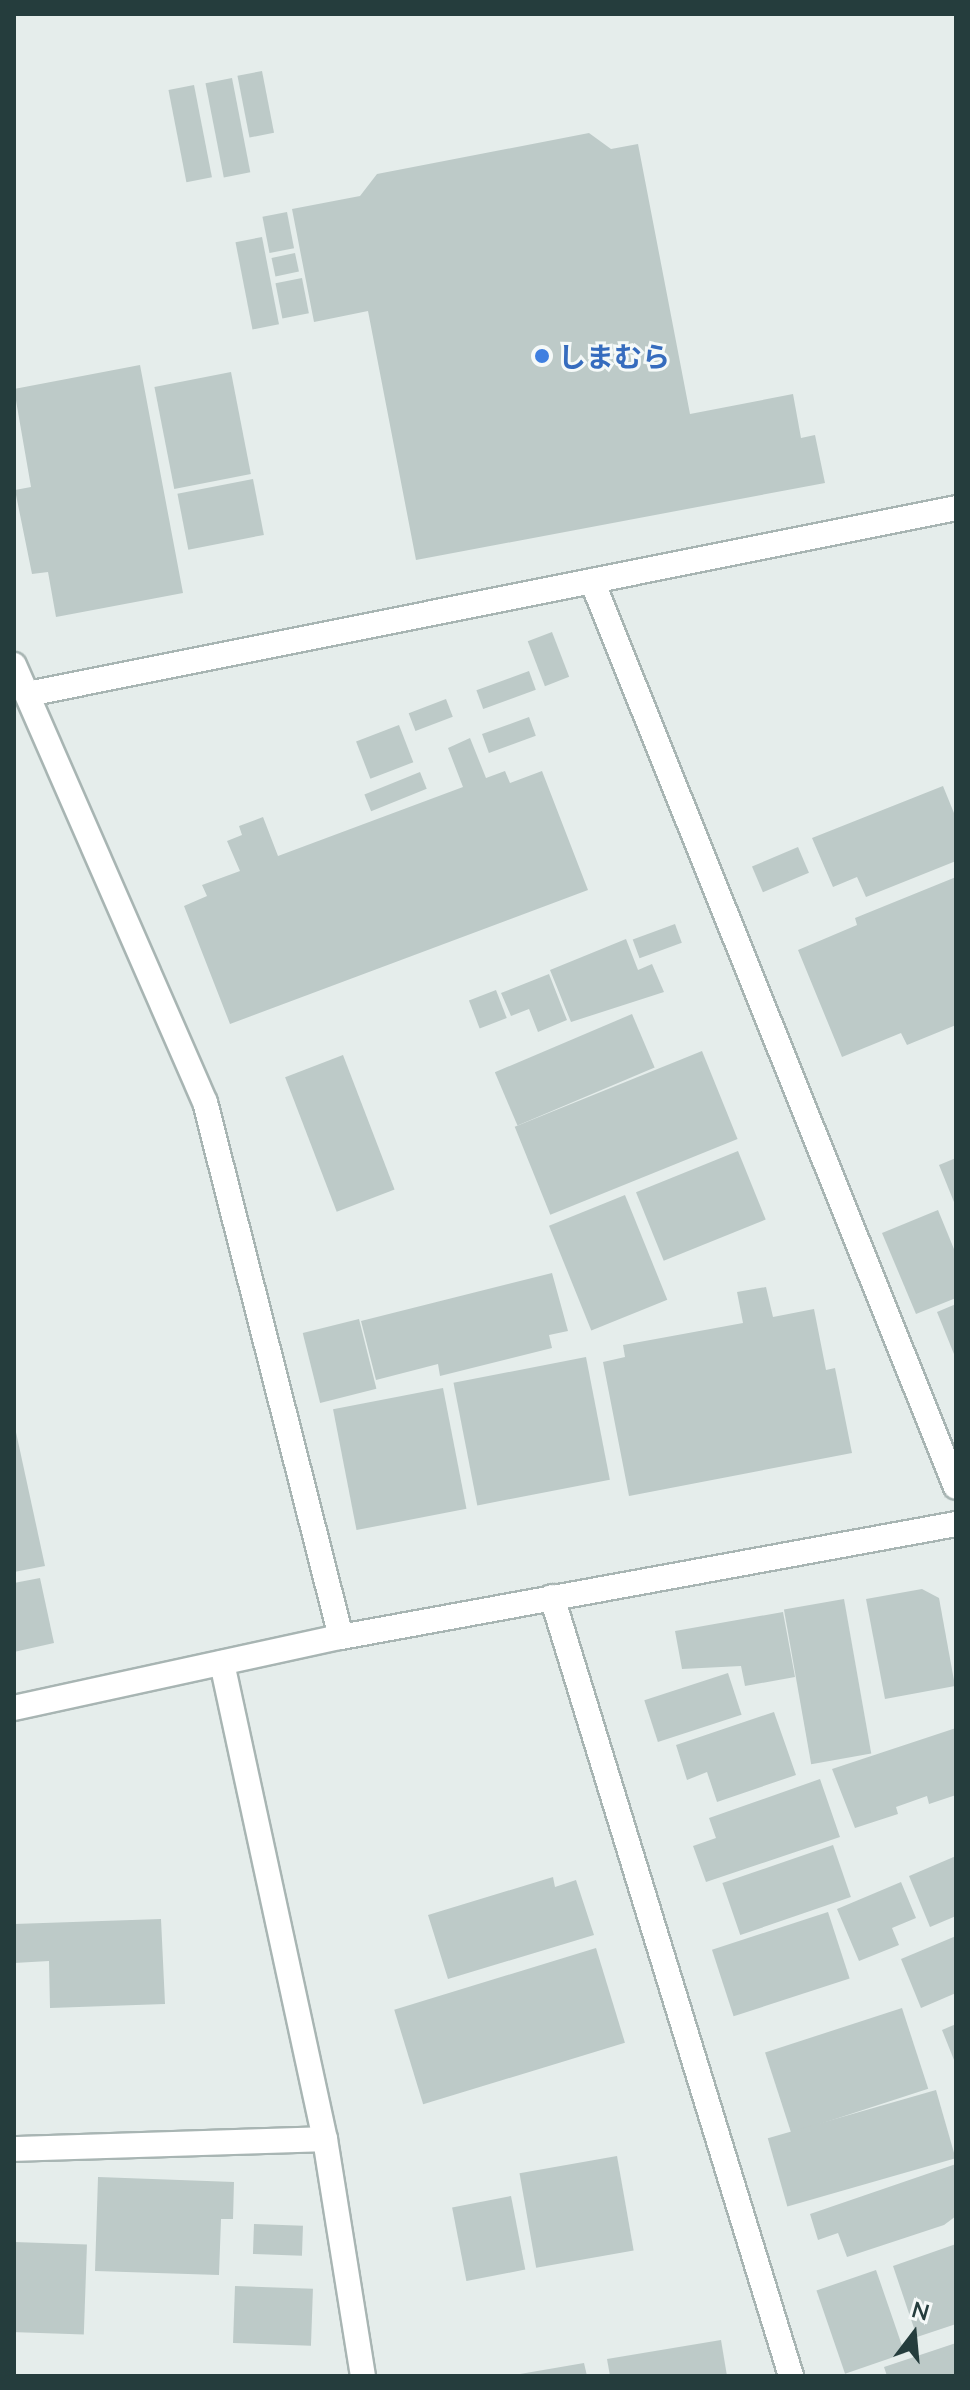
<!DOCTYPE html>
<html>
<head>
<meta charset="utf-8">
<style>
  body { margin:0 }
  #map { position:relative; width:970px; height:2390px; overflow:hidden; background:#e5edeb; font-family:Lato,"Noto Sans JP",sans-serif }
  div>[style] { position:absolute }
  .building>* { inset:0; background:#bdcac8; transform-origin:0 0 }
  .roads { filter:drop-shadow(2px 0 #a8b5b3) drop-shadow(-2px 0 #a8b5b3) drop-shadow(0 2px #a8b5b3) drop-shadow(0 -2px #a8b5b3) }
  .street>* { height:24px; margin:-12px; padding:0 12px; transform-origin:12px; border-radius:12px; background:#fff }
  .dots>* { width:22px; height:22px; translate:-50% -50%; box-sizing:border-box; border:4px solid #f5f9f8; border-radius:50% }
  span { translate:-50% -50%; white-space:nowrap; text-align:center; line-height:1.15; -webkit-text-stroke:6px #f5f9f8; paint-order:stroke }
  .shop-label { font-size:28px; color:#366cbe; font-weight:700 }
  .left { translate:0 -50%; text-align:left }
  .frame { position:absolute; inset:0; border:16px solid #253d3d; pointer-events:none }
  .north { position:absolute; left:874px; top:2294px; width:80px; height:80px; -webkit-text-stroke:6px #f5f9f8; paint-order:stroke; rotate:16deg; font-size:22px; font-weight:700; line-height:32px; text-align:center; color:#253d3d }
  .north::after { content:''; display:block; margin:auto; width:28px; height:36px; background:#253d3d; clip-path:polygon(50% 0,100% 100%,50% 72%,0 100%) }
</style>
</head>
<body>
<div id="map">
  <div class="building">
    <i style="left:262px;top:71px;width:63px;height:25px;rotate:79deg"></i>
    <i style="left:232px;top:78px;width:96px;height:27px;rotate:79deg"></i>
    <i style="left:194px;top:85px;width:94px;height:26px;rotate:79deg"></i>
    <i style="clip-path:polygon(589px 133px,611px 149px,638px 144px,690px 414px,793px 394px,801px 438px,815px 435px,825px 483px,416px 560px,368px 311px,314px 322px,292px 209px,360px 196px,377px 174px)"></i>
    <i style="left:287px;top:212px;width:37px;height:25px;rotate:79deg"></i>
    <i style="left:262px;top:237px;width:89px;height:27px;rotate:79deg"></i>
    <i style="left:295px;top:253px;width:19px;height:24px;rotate:78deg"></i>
    <i style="left:302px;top:278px;width:36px;height:27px;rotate:79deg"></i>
    <i style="clip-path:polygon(140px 365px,183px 593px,56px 617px,48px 572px,32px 574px,15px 490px,31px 487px,14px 389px)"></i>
    <i style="left:231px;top:372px;width:104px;height:78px;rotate:79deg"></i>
    <i style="left:253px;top:479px;width:57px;height:77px;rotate:79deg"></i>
    <i style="left:552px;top:632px;width:48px;height:26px;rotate:69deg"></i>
    <i style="left:529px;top:671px;width:20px;height:56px;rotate:70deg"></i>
    <i style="left:446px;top:699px;width:19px;height:40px;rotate:69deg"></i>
    <i style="left:529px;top:717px;width:20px;height:50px;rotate:70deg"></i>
    <i style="left:399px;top:725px;width:40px;height:46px;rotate:69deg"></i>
    <i style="clip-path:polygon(470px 738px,486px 778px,505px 771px,510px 783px,542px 771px,588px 890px,230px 1024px,184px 906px,207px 896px,202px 885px,240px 871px,227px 841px,242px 835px,239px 826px,263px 817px,278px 856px,463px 787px,448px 748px)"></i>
    <i style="left:420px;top:772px;width:18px;height:60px;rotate:68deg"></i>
    <i style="clip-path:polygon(943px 786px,956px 818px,956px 861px,866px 897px,857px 877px,833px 887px,812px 838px)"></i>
    <i style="left:798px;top:847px;width:28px;height:50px;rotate:67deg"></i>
    <i style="clip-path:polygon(956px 877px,956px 1025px,907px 1045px,901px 1033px,842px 1057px,798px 950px,857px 925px,855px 918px)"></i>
    <i style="left:675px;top:924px;width:20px;height:45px;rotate:70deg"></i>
    <i style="clip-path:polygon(626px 939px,638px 970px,652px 964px,664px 992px,571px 1022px,550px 970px)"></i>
    <i style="clip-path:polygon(549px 974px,567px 1020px,538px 1032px,529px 1009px,511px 1016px,501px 993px)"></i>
    <i style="left:496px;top:990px;width:30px;height:29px;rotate:69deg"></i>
    <i style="left:632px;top:1014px;width:58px;height:149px;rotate:67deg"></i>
    <i style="left:702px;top:1051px;width:95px;height:202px;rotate:68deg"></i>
    <i style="left:343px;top:1055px;width:144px;height:62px;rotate:69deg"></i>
    <i style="left:738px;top:1151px;width:74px;height:110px;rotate:68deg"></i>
    <i style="clip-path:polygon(956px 1158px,956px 1207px,939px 1165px)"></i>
    <i style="left:625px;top:1195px;width:113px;height:82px;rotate:68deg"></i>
    <i style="clip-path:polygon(938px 1210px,956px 1254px,956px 1298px,916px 1314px,882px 1233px)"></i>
    <i style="clip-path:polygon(552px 1273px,568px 1331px,549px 1335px,552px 1348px,440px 1376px,438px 1364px,376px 1380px,361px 1321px)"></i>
    <i style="clip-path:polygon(766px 1287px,773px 1317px,814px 1309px,826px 1370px,835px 1368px,852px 1453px,629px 1496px,603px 1362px,625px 1357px,623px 1345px,743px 1323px,737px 1292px)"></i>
    <i style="clip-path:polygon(956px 1304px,956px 1359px,937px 1312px)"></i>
    <i style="left:359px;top:1319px;width:72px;height:58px;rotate:76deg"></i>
    <i style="left:586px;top:1357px;width:125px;height:135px;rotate:79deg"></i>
    <i style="left:443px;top:1388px;width:123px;height:112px;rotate:79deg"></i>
    <i style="clip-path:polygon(14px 1423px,45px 1566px,14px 1572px)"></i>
    <i style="clip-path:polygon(40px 1578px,54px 1643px,14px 1652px,14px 1583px)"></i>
    <i style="clip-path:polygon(922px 1589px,939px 1598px,955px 1686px,885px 1699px,866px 1599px)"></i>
    <i style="left:844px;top:1599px;width:157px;height:61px;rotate:80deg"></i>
    <i style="clip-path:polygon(783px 1612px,795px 1677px,745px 1686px,741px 1666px,682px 1669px,675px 1631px)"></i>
    <i style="left:728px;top:1673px;width:44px;height:88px;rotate:72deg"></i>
    <i style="clip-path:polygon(774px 1712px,796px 1775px,717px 1802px,707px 1772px,687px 1780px,676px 1745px)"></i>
    <i style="clip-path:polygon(956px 1728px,956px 1795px,929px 1804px,927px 1796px,896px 1807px,898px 1814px,855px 1828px,832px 1769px)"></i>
    <i style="clip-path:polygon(820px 1779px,840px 1837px,706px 1882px,693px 1846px,716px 1838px,709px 1818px)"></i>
    <i style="left:833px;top:1845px;width:55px;height:117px;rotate:71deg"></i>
    <i style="clip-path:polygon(956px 1856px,956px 1916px,930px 1927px,909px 1876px)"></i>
    <i style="clip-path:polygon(553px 1877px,555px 1887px,576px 1880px,594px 1935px,448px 1979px,428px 1915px)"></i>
    <i style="clip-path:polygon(901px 1882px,916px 1918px,892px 1928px,899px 1945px,859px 1961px,837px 1909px)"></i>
    <i style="left:828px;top:1912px;width:70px;height:122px;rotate:72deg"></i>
    <i style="clip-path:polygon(161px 1919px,165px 2004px,50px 2008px,49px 1961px,14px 1963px,14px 1924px)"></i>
    <i style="clip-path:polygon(956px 1936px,956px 1993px,921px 2008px,901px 1959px)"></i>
    <i style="left:596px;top:1948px;width:99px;height:211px;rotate:73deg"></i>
    <i style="left:902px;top:2008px;width:85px;height:144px;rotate:72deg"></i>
    <i style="clip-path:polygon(956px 2024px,956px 2065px,942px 2030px)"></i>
    <i style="left:936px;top:2090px;width:71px;height:175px;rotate:74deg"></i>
    <i style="left:617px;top:2156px;width:96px;height:99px;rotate:80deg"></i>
    <i style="clip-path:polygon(956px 2164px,956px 2216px,944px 2225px,847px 2257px,838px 2233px,818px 2240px,810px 2214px)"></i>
    <i style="clip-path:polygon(98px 2177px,234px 2182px,233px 2219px,221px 2219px,219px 2275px,95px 2271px)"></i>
    <i style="left:511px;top:2196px;width:75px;height:60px;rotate:79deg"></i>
    <i style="left:254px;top:2224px;width:49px;height:30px;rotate:2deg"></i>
    <i style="left:14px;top:2242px;width:73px;height:90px;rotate:2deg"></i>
    <i style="clip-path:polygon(956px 2244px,956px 2324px,917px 2337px,893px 2266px)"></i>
    <i style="left:876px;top:2270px;width:88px;height:63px;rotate:71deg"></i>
    <i style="left:235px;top:2286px;width:78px;height:57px;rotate:2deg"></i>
    <i style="clip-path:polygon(721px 2340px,727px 2376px,610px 2376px,607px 2359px)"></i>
    <i style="clip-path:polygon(956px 2343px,956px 2376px,887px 2376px,884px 2367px)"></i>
    <i style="clip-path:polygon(584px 2363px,587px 2376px,520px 2376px,520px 2374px)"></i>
  </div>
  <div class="roads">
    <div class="street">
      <i style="left:592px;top:581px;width:976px;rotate:68.11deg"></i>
      <i style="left:14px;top:665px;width:477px;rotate:66.4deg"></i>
      <i style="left:205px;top:1102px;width:552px;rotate:75.74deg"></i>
      <i style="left:28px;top:694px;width:946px;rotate:-11.33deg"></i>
      <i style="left:552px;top:1597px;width:815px;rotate:72.94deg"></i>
      <i style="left:222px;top:1663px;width:487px;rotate:77.8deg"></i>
      <i style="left:325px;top:2139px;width:240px;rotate:80.9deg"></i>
      <i style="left:14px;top:1708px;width:335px;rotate:-12.3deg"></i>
      <i style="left:341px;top:1637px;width:625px;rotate:-10.41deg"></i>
      <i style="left:14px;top:2149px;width:311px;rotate:-1.8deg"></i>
    </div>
  </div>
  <div class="dots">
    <i style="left:542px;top:356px;background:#3f7fe0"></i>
  </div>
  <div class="shop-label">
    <span class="left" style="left:558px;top:356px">しまむら</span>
  </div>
  <div class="frame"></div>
  <div class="north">N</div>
</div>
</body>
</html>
